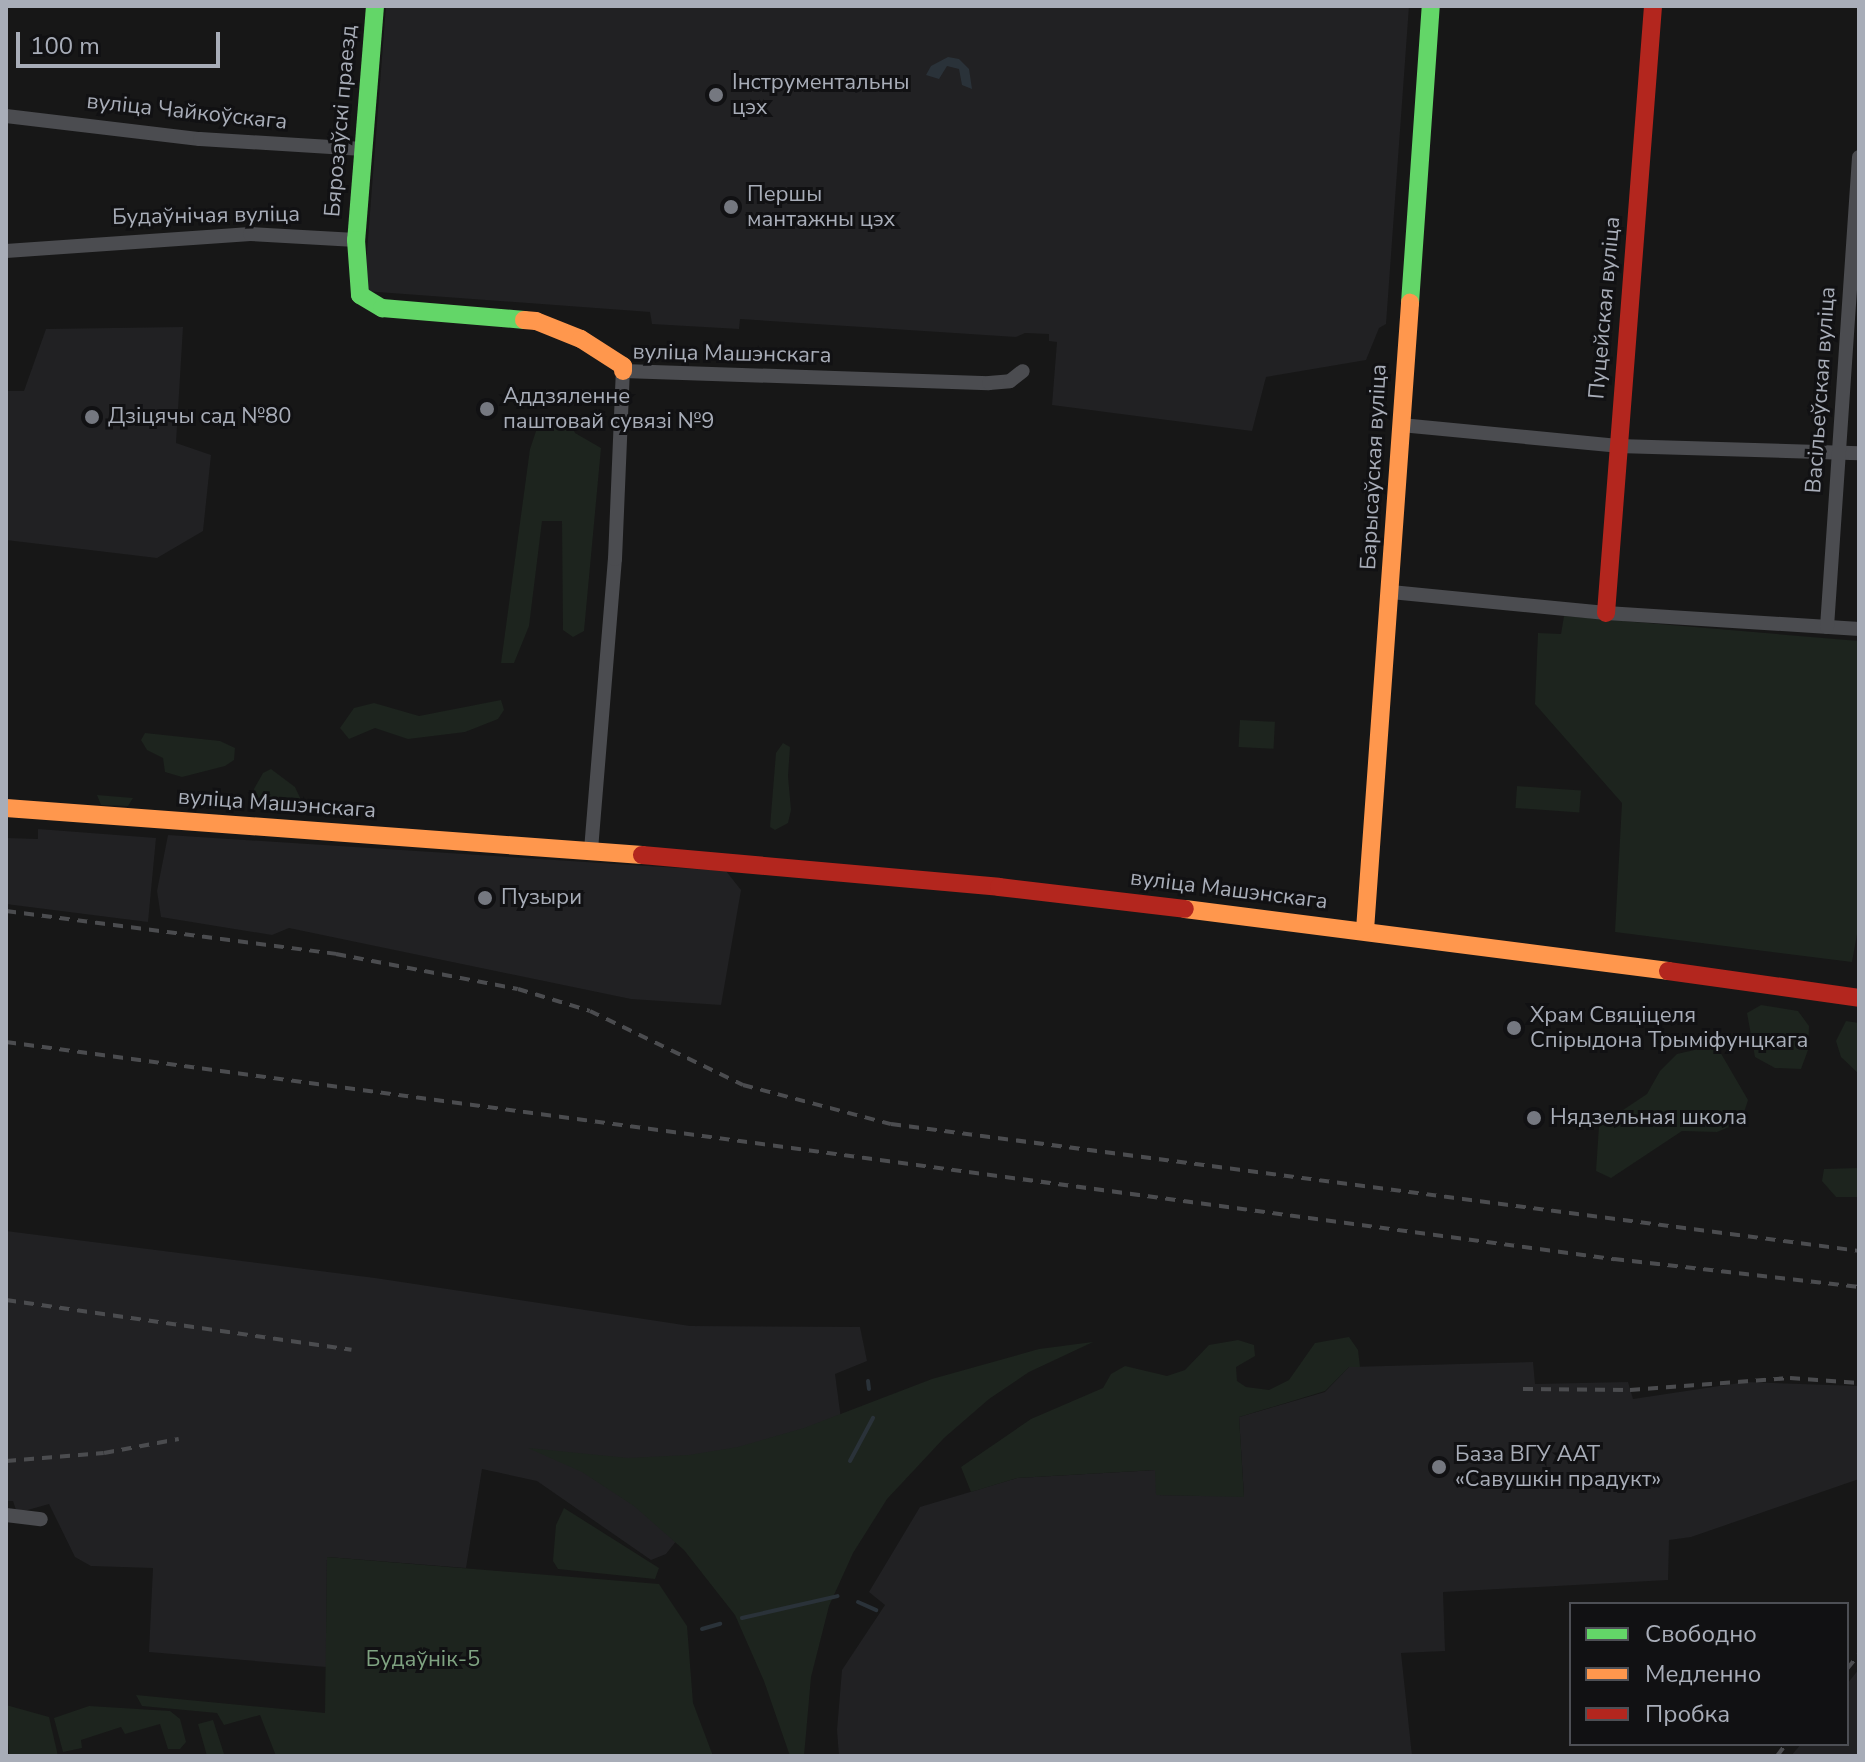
<!DOCTYPE html>
<html>
<head>
<meta charset="utf-8">
<style>
  body { margin:0 }
  #map { position:relative; width:1865px; height:1762px; overflow:hidden; background:#171717; font-family:"Nunito Sans",sans-serif }
  div>[style] { position:absolute }
  .built>* { inset:0; background:#212123 }
  .green>* { inset:0; background:#1d241e; transform-origin:0 0 }
  .water>* { inset:0; background:#2a3239 }
  .stream>* { height:4px; margin:-2px; padding:0 2px; transform-origin:2px; border-radius:2px; background:#2a3239 }
  .street>* { height:14px; margin:-7px; padding:0 7px; transform-origin:7px; border-radius:7px; background:#4b4c50 }
  .fast>* { height:18px; margin:-9px; padding:0 9px; transform-origin:9px; border-radius:9px; background:#63d668 }
  .slow>* { height:18px; margin:-9px; padding:0 9px; transform-origin:9px; border-radius:9px; background:#ff974d }
  .jam>* { height:18px; margin:-9px; padding:0 9px; transform-origin:9px; border-radius:9px; background:#b3261e }
  .rail>* { height:4px; margin-top:-2px; transform-origin:0; background:repeating-linear-gradient(90deg,#4b4c4f 0 10px,transparent 0 18px) }
  .dots>* { width:22px; height:22px; translate:-50% -50%; box-sizing:border-box; border:4px solid #111113; border-radius:50% }
  span { translate:-50% -50%; white-space:nowrap; text-align:center; line-height:1.15; -webkit-text-stroke:6px #111113; paint-order:stroke }
  .poi-label { font-size:22px; color:#a8adb8 }
  .left { translate:0 -50%; text-align:left }
  .street-label { font-size:22px; color:#a8adb8 }
  .park-label { font-size:22px; color:#7fa381 }
  .frame { position:absolute; inset:0; border:8px solid #a8adb8; pointer-events:none }
  .legend { position:absolute; left:1569px; top:1602px; width:280px; height:144px; box-sizing:border-box; background:#111113; border:2px solid #4d4f55; margin:0; padding:10px 14px; list-style:none; font-size:24px; color:#a8adb8 }
  .legend li { display:flex; align-items:center; gap:16px; height:40px }
  .legend b { width:40px; border:2px solid #4d4f55 }
  .scale { position:absolute; left:16px; top:32px; width:204px; height:36px; box-sizing:border-box; border:4px solid #a8adb8; border-top:0; padding-left:10px; font-size:24px; line-height:28px; white-space:nowrap; color:#a8adb8; -webkit-text-stroke:6px #111113; paint-order:stroke }
</style>
</head>
<body>
<div id="map">
  <div class="built">
    <i style="clip-path:polygon(386px 6px,1409px 6px,1386px 324px,1379px 328px,1366px 360px,1266px 377px,1252px 431px,1052px 405px,1057px 342px,1049px 341px,1049px 334px,1025px 333px,1016px 337px,740px 319px,739px 329px,652px 324px,650px 312px,364px 291px)"></i>
    <i style="clip-path:polygon(183px 327px,176px 443px,211px 455px,203px 531px,157px 558px,6px 540px,6px 391px,24px 391px,46px 329px)"></i>
    <i style="clip-path:polygon(38px 829px,156px 838px,148px 922px,6px 904px,6px 838px,38px 839px)"></i>
    <i style="clip-path:polygon(168px 835px,726px 871px,741px 890px,721px 1005px,631px 999px,289px 928px,272px 935px,161px 917px,157px 891px)"></i>
    <i style="clip-path:polygon(6px 1231px,375px 1278px,690px 1326px,860px 1327px,867px 1361px,835px 1374px,841px 1419px,738px 1462px,666px 1554px,651px 1560px,537px 1481px,482px 1469px,466px 1568px,327px 1557px,326px 1667px,149px 1652px,153px 1568px,91px 1566px,75px 1557px,49px 1504px,17px 1513px,13px 1501px,6px 1501px)"></i>
    <i style="clip-path:polygon(1533px 1362px,1535px 1384px,1628px 1382px,1633px 1399px,1746px 1382px,1859px 1386px,1859px 1479px,1691px 1537px,1669px 1540px,1668px 1580px,1443px 1592px,1445px 1651px,1401px 1653px,1412px 1756px,839px 1756px,837px 1730px,842px 1670px,885px 1605px,869px 1592px,920px 1507px,1017px 1478px,1156px 1470px,1157px 1495px,1244px 1496px,1239px 1417px,1325px 1392px,1349px 1367px)"></i>
    <i style="clip-path:polygon(1859px 1669px,1859px 1756px,1791px 1756px,1801px 1744px,1847px 1744px,1847px 1684px)"></i>
  </div>
  <div class="green">
    <i style="clip-path:polygon(545px 417px,572px 426px,575px 433px,601px 448px,584px 631px,573px 637px,563px 630px,562px 521px,542px 521px,529px 626px,514px 663px,501px 663px,530px 449px,539px 422px)"></i>
    <i style="clip-path:polygon(1564px 616px,1859px 641px,1859px 923px,1852px 962px,1615px 932px,1622px 803px,1535px 704px,1538px 633px,1561px 634px)"></i>
    <i style="clip-path:polygon(501px 700px,504px 710px,498px 719px,465px 732px,408px 739px,375px 728px,349px 739px,340px 728px,354px 708px,374px 703px,419px 716px)"></i>
    <i style="left:1240px;top:720px;width:35px;height:27px;rotate:3deg"></i>
    <i style="clip-path:polygon(145px 733px,220px 741px,235px 748px,234px 760px,225px 766px,182px 777px,165px 772px,163px 758px,147px 750px,141px 740px)"></i>
    <i style="clip-path:polygon(783px 743px,790px 747px,788px 776px,791px 810px,788px 823px,775px 830px,770px 827px,776px 753px)"></i>
    <i style="clip-path:polygon(271px 769px,295px 787px,302px 802px,294px 808px,257px 805px,254px 789px,263px 773px)"></i>
    <i style="left:1517px;top:786px;width:64px;height:22px;rotate:4deg"></i>
    <i style="clip-path:polygon(97px 795px,133px 798px,128px 806px,101px 805px)"></i>
    <i style="clip-path:polygon(1761px 1005px,1798px 1011px,1809px 1026px,1808px 1050px,1801px 1069px,1775px 1068px,1755px 1057px,1747px 1013px)"></i>
    <i style="clip-path:polygon(1846px 1021px,1859px 1023px,1859px 1074px,1841px 1057px,1836px 1041px)"></i>
    <i style="clip-path:polygon(1716px 1045px,1748px 1100px,1741px 1122px,1717px 1132px,1682px 1131px,1611px 1178px,1596px 1171px,1599px 1126px,1647px 1094px,1660px 1071px,1677px 1054px)"></i>
    <i style="clip-path:polygon(1859px 1168px,1859px 1197px,1836px 1197px,1822px 1181px,1824px 1169px)"></i>
    <i style="clip-path:polygon(1349px 1337px,1358px 1350px,1360px 1367px,1349px 1367px,1325px 1391px,1239px 1417px,1244px 1497px,1156px 1495px,1155px 1470px,1017px 1478px,971px 1492px,961px 1467px,1031px 1419px,1103px 1388px,1111px 1374px,1125px 1366px,1167px 1376px,1185px 1370px,1209px 1345px,1238px 1340px,1254px 1345px,1255px 1356px,1236px 1367px,1237px 1381px,1246px 1387px,1269px 1390px,1289px 1380px,1315px 1343px)"></i>
    <i style="clip-path:polygon(1093px 1342px,1029px 1372px,989px 1399px,944px 1438px,887px 1499px,853px 1553px,829px 1606px,811px 1677px,804px 1756px,790px 1756px,764px 1681px,735px 1615px,684px 1550px,634px 1506px,582px 1472px,528px 1448px,628px 1458px,689px 1455px,738px 1447px,804px 1428px,932px 1379px,1039px 1349px)"></i>
    <i style="clip-path:polygon(564px 1508px,659px 1568px,655px 1579px,558px 1569px,553px 1561px,556px 1525px)"></i>
    <i style="clip-path:polygon(327px 1557px,659px 1584px,687px 1626px,693px 1703px,713px 1756px,276px 1756px,260px 1715px,224px 1725px,217px 1713px,142px 1706px,136px 1695px,325px 1713px)"></i>
    <i style="clip-path:polygon(6px 1705px,49px 1717px,58px 1756px,9px 1756px)"></i>
    <i style="clip-path:polygon(89px 1706px,170px 1711px,180px 1719px,186px 1742px,180px 1749px,168px 1749px,160px 1724px,125px 1734px,121px 1727px,81px 1740px,82px 1748px,63px 1752px,54px 1718px)"></i>
    <i style="clip-path:polygon(213px 1720px,224px 1754px,207px 1756px,198px 1724px)"></i>
  </div>
  <div class="water">
    <i style="clip-path:polygon(948px 57px,959px 59px,969px 69px,972px 89px,962px 85px,959px 69px,947px 66px,939px 79px,926px 75px,931px 66px)"></i>
  </div>
  <div class="stream">
    <i style="left:868px;top:1381px;width:8px;rotate:83deg"></i>
    <i style="left:850px;top:1461px;width:49px;rotate:-61.9deg"></i>
    <i style="left:858px;top:1602px;width:20px;rotate:24deg"></i>
    <i style="left:742px;top:1618px;width:98px;rotate:-12.9deg"></i>
    <i style="left:702px;top:1629px;width:19px;rotate:-16deg"></i>
  </div>
  <div class="street">
    <i style="left:6px;top:116px;width:195px;rotate:6.8deg"></i>
    <i style="left:200px;top:139px;width:163px;rotate:3.5deg"></i>
    <i style="left:6px;top:251px;width:245px;rotate:-4deg"></i>
    <i style="left:250px;top:234px;width:106px;rotate:3.2deg"></i>
    <i style="left:1401px;top:425px;width:218px;rotate:5.5deg"></i>
    <i style="left:1618px;top:446px;width:241px;rotate:1.7deg"></i>
    <i style="left:1391px;top:592px;width:216px;rotate:5.6deg"></i>
    <i style="left:1606px;top:613px;width:254px;rotate:3.6deg"></i>
    <i style="left:1827px;top:627px;width:471px;rotate:-86.1deg"></i>
    <i style="left:591px;top:850px;width:292px;rotate:-85.3deg"></i>
    <i style="left:615px;top:559px;width:188px;rotate:-87.6deg"></i>
    <i style="left:623px;top:371px;width:366px;rotate:1.9deg"></i>
    <i style="left:989px;top:383px;width:21px;rotate:-5deg"></i>
    <i style="left:1010px;top:381px;width:16px;rotate:-38deg"></i>
    <i style="left:6px;top:1515px;width:35px;rotate:7deg"></i>
  </div>
  <div class="fast">
    <i style="left:375px;top:6px;width:235px;rotate:94.6deg"></i>
    <i style="left:356px;top:240px;width:55px;rotate:85.8deg"></i>
    <i style="left:360px;top:295px;width:26px;rotate:31deg"></i>
    <i style="left:382px;top:308px;width:143px;rotate:4.8deg"></i>
    <i style="left:1410px;top:303px;width:298px;rotate:-86deg"></i>
  </div>
  <div class="slow">
    <i style="left:524px;top:320px;width:12px;rotate:5deg"></i>
    <i style="left:536px;top:321px;width:48px;rotate:21.8deg"></i>
    <i style="left:581px;top:339px;width:50px;rotate:32.7deg"></i>
    <i style="left:623px;top:366px;width:5px;rotate:90deg"></i>
    <i style="left:6px;top:808px;width:638px;rotate:4.23deg"></i>
    <i style="left:1185px;top:909px;width:487px;rotate:7.3deg"></i>
    <i style="left:1365px;top:930px;width:629px;rotate:-85.89deg"></i>
  </div>
  <div class="jam">
    <i style="left:1606px;top:613px;width:609px;rotate:-85.57deg"></i>
    <i style="left:642px;top:855px;width:358px;rotate:5.1deg"></i>
    <i style="left:999px;top:887px;width:187px;rotate:6.7deg"></i>
    <i style="left:1668px;top:971px;width:193px;rotate:8deg"></i>
  </div>
  <div class="rail">
    <i style="left:6px;top:911px;width:333px;rotate:7.4deg"></i>
    <i style="left:336px;top:954px;width:185px;rotate:10.9deg"></i>
    <i style="left:518px;top:989px;width:75px;rotate:17deg"></i>
    <i style="left:590px;top:1011px;width:170px;rotate:25.8deg"></i>
    <i style="left:743px;top:1085px;width:153px;rotate:14.8deg"></i>
    <i style="left:891px;top:1124px;width:976px;rotate:7.47deg"></i>
    <i style="left:6px;top:1042px;width:1623px;rotate:7.69deg"></i>
    <i style="left:1614px;top:1259px;width:247px;rotate:6.5deg"></i>
    <i style="left:6px;top:1300px;width:349px;rotate:8.2deg"></i>
    <i style="left:1523px;top:1389px;width:107px;rotate:0.5deg"></i>
    <i style="left:1630px;top:1390px;width:160px;rotate:-4.3deg"></i>
    <i style="left:1790px;top:1378px;width:69px;rotate:4.1deg"></i>
    <i style="left:6px;top:1461px;width:98px;rotate:-4.7deg"></i>
    <i style="left:104px;top:1453px;width:76px;rotate:-10.6deg"></i>
    <i style="left:1847px;top:1669px;width:19px;rotate:-51deg"></i>
    <i style="left:1777px;top:1756px;width:15px;rotate:-53deg"></i>
  </div>
  <div class="dots">
    <i style="left:716px;top:95px;background:#757880"></i>
    <i style="left:731px;top:207px;background:#757880"></i>
    <i style="left:487px;top:409px;background:#757880"></i>
    <i style="left:92px;top:417px;background:#757880"></i>
    <i style="left:485px;top:898px;background:#757880"></i>
    <i style="left:1514px;top:1028px;background:#757880"></i>
    <i style="left:1534px;top:1118px;background:#757880"></i>
    <i style="left:1439px;top:1467px;background:#757880"></i>
  </div>
  <div class="poi-label">
    <span class="left" style="left:732px;top:95px">Інструментальны<br>цэх</span>
    <span class="left" style="left:747px;top:207px">Першы<br>мантажны цэх</span>
    <span class="left" style="left:503px;top:409px">Аддзяленне<br>паштовай сувязі №9</span>
    <span class="left" style="left:108px;top:417px">Дзіцячы сад №80</span>
    <span class="left" style="left:501px;top:898px">Пузыри</span>
    <span class="left" style="left:1530px;top:1028px">Храм Свяціцеля<br>Спірыдона Трыміфунцкага</span>
    <span class="left" style="left:1550px;top:1118px">Нядзельная школа</span>
    <span class="left" style="left:1455px;top:1467px">База ВГУ ААТ<br>«Савушкін прадукт»</span>
  </div>
  <div class="street-label">
    <span style="left:187px;top:112px;rotate:6deg">вуліца Чайкоўскага</span>
    <span style="left:341px;top:121px;rotate:-85deg">Бярозаўскі праезд</span>
    <span style="left:206px;top:216px;rotate:-1deg">Будаўнічая вуліца</span>
    <span style="left:1605px;top:308px;rotate:-85deg">Пуцейская вуліца</span>
    <span style="left:732px;top:354px;rotate:1deg">вуліца Машэнскага</span>
    <span style="left:1821px;top:390px;rotate:-86deg">Васільеўская вуліца</span>
    <span style="left:1374px;top:467px;rotate:-87deg">Барысаўская вуліца</span>
    <span style="left:277px;top:804px;rotate:4deg">вуліца Машэнскага</span>
    <span style="left:1229px;top:890px;rotate:7deg">вуліца Машэнскага</span>
  </div>
  <div class="park-label">
    <span style="left:423px;top:1660px">Будаўнік-5</span>
  </div>
  <div class="frame"></div>
  <ul class="legend">
  <li><b style="height:10px;background:#63d668"></b>Свободно</li>
  <li><b style="height:10px;background:#ff974d"></b>Медленно</li>
  <li><b style="height:10px;background:#b3261e"></b>Пробка</li>
  </ul>
  <div class="scale">100 m</div>
</div>
</body>
</html>
